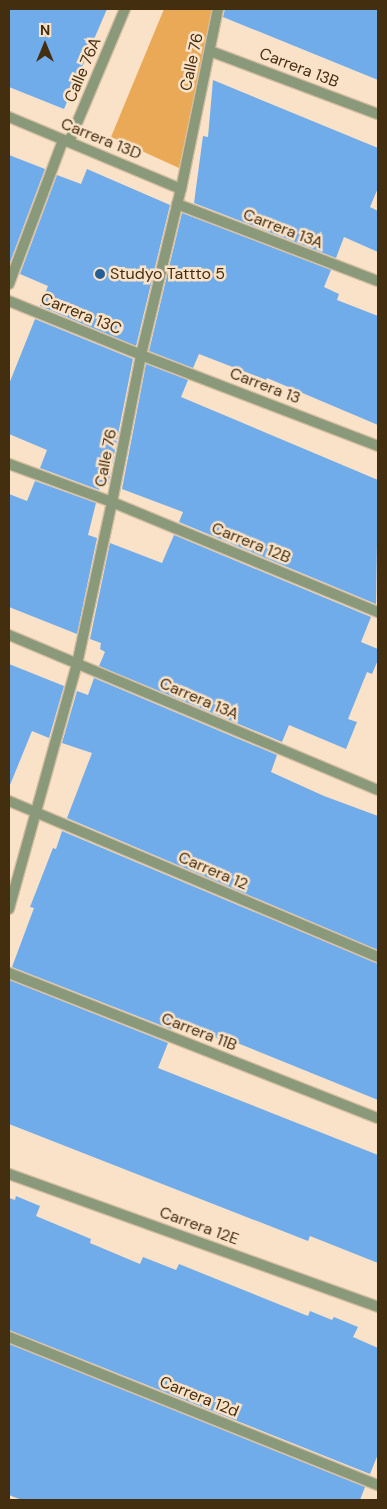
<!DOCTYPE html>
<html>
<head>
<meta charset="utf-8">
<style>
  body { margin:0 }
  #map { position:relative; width:387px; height:1509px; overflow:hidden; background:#f9e2c7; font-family:"DM Sans",sans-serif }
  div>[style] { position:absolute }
  .green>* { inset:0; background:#eaa957 }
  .building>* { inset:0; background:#71acea }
  .roads { filter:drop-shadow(1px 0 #d5bea2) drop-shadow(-1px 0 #d5bea2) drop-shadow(0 1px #d5bea2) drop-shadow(0 -1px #d5bea2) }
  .service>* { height:10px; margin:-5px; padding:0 5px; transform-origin:5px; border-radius:5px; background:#89997a }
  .minor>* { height:10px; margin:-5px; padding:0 5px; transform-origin:5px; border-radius:5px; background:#89997a }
  .dots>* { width:14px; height:14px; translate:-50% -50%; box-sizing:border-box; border:2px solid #f9e2c7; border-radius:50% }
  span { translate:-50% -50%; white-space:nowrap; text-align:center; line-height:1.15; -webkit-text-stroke:5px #f9e2c7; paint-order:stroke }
  .street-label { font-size:16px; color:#442e10 }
  .poi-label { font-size:16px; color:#442e10 }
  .left { translate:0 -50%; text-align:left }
  .frame { position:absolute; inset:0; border:10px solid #442e10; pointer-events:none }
  .north { position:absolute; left:20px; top:20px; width:50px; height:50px; -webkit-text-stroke:4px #f9e2c7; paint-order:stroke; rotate:0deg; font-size:14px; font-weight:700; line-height:20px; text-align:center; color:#442e10 }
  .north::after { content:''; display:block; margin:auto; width:18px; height:22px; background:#442e10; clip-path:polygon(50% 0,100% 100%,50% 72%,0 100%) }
</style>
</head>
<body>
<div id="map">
  <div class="green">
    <i style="clip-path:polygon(164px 9px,213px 9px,179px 168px,111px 137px)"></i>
  </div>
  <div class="building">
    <i style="clip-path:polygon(9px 9px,107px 9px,64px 109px,9px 87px)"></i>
    <i style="clip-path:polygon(225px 9px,378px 9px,378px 80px,223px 17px)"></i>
    <i style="clip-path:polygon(213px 80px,378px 148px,378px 188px,370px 207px,378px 211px,378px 252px,344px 237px,336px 258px,194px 203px,203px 136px,208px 137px)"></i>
    <i style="clip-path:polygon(9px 155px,45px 169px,9px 265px)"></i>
    <i style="clip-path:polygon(87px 169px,170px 205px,136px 346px,40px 306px,48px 286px,20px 274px,57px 175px,81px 184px)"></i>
    <i style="clip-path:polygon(182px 213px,331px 270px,324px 287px,339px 294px,337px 300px,378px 316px,378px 425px,267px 378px,266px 380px,199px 354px,193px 368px,149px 351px)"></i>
    <i style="clip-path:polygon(35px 319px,133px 359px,108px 485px,100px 482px,99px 490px,40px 468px,47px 450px,9px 434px,9px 384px)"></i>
    <i style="clip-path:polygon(146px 364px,188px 380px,181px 397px,378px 480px,376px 604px,179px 522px,183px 512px,122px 489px)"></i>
    <i style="clip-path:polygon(35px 481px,96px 503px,88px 535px,97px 538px,77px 634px,9px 607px,9px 494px,27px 501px)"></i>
    <i style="clip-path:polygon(174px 535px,371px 617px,361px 642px,378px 649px,378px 660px,372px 674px,367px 672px,348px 719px,357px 722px,346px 749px,289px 725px,282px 742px,99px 666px,105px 652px,100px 649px,101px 643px,90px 639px,110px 543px,162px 563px)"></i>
    <i style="clip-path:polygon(9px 664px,64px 686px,49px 738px,32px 731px,10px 785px)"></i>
    <i style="clip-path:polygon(94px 678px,277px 755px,271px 772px,324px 796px,378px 816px,378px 950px,67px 818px,92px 753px,62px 743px,77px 691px,88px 695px)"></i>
    <i style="clip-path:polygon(62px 831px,378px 964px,378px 1100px,230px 1040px,229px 1043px,176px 1022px,173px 1030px,12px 967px,34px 908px,30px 907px,53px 848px,56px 849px)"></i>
    <i style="clip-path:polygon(9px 980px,168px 1043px,158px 1068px,378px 1155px,378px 1263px,310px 1236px,308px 1241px,9px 1124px)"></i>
    <i style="clip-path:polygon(16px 1196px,40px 1206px,36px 1216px,91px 1239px,90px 1243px,140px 1264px,143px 1257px,176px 1270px,179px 1264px,308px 1316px,310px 1311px,332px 1320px,334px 1317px,358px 1327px,353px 1337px,378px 1348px,378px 1454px,370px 1474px,9px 1330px,9px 1198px,15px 1200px)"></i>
    <i style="clip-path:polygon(9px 1344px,365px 1487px,360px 1500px,22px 1500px,9px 1495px)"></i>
  </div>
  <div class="roads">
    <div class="service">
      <i style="left:210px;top:51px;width:179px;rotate:20.6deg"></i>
      <i style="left:9px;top:301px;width:143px;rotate:22.2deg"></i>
    </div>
    <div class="minor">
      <i style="left:9px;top:117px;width:186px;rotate:22.7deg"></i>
      <i style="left:69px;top:142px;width:144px;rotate:-67.2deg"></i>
      <i style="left:177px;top:204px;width:215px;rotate:21deg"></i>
      <i style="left:9px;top:284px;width:154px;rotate:-69.4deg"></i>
      <i style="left:141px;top:355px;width:254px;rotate:21deg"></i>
      <i style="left:9px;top:464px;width:110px;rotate:20.3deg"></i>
      <i style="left:112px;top:502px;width:288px;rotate:22.5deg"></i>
      <i style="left:9px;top:635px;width:400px;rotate:22.8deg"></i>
      <i style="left:9px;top:801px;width:401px;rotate:22.9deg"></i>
      <i style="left:9px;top:909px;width:254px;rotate:-74.5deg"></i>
      <i style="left:77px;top:664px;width:166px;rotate:-77.8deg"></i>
      <i style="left:112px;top:502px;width:150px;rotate:-78.8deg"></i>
      <i style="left:141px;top:355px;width:171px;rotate:-76.5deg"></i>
      <i style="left:181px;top:189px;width:184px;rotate:-78.4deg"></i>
      <i style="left:9px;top:973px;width:396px;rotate:21.5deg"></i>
      <i style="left:9px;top:1174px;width:392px;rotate:19.8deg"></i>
      <i style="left:9px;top:1337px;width:398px;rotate:21.9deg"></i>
    </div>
  </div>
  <div class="dots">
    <i style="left:100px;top:274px;background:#245e95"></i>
  </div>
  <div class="street-label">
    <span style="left:192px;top:62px;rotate:-78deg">Calle 76</span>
    <span style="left:299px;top:68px;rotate:21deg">Carrera 13B</span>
    <span style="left:83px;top:70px;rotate:-67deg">Calle 76A</span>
    <span style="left:101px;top:139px;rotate:22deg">Carrera 13D</span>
    <span style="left:283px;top:229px;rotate:21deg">Carrera 13A</span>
    <span style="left:81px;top:314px;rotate:22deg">Carrera 13C</span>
    <span style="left:265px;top:386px;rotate:21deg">Carrera 13</span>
    <span style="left:106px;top:458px;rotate:-79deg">Calle 76</span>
    <span style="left:251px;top:543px;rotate:22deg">Carrera 12B</span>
    <span style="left:199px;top:699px;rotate:23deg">Carrera 13A</span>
    <span style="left:213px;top:871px;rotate:23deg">Carrera 12</span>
    <span style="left:199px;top:1032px;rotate:21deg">Carrera 11B</span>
    <span style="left:199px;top:1226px;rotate:20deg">Carrera 12E</span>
    <span style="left:199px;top:1397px;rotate:22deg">Carrera 12d</span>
  </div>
  <div class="poi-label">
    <span class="left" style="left:110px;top:274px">Studyo Tattto 5</span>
  </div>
  <div class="frame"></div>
  <div class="north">N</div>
</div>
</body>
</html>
